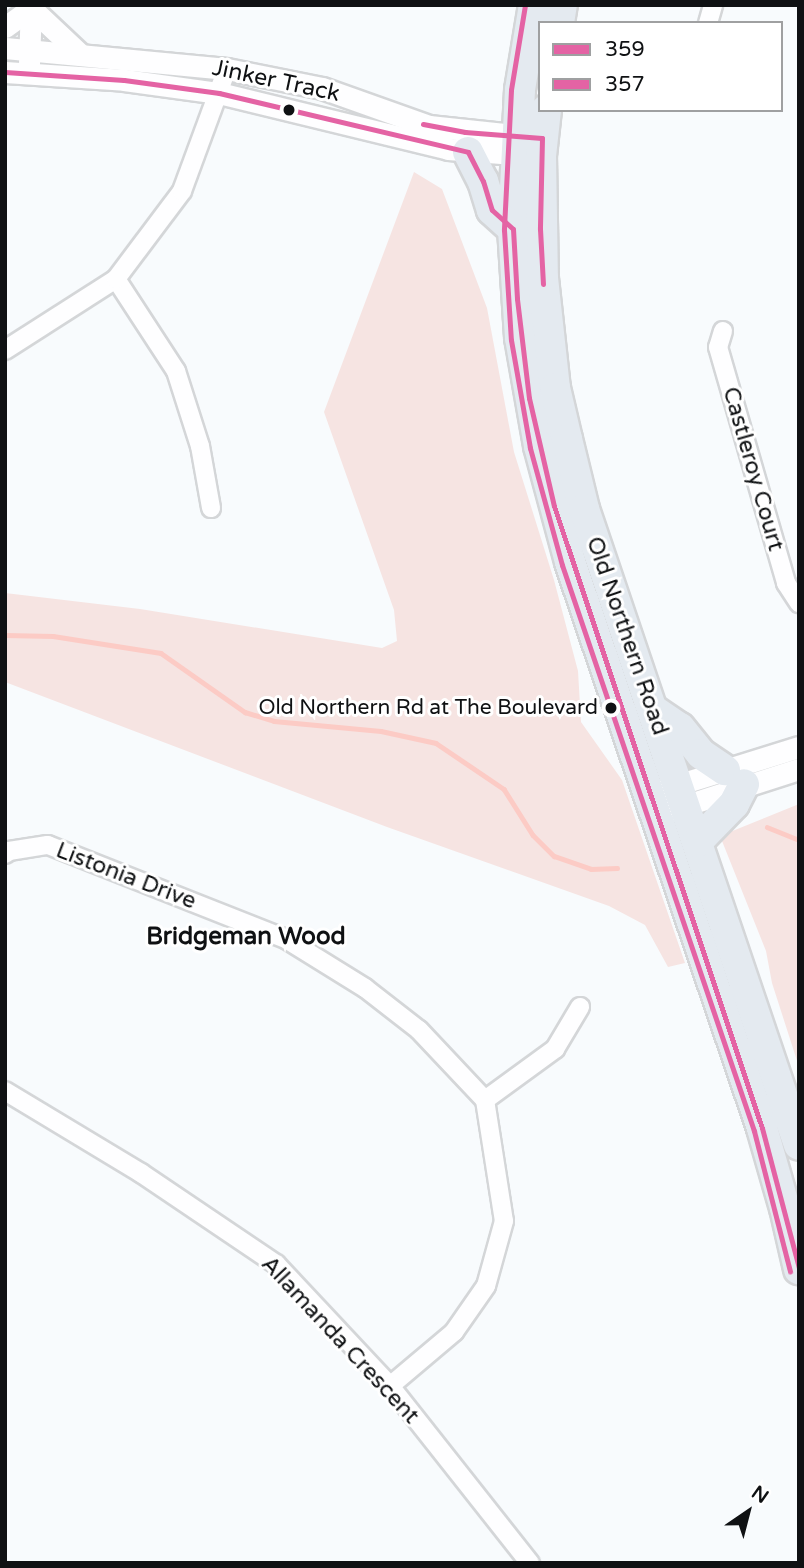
<!DOCTYPE html>
<html>
<head>
<meta charset="utf-8">
<style>
  body { margin:0 }
  #map { position:relative; width:804px; height:1568px; overflow:hidden; background:#f8fbfd; font-family:"Varela Round",sans-serif }
  div>[style] { position:absolute }
  .green>* { inset:0; background:#f6e4e2 }
  .stream>* { height:4.5px; margin:-2.25px; padding:0 2.25px; transform-origin:2.25px; border-radius:2.25px; background:#fccbc5 }
  .roads { filter:drop-shadow(2px 0 #d4d6d8) drop-shadow(-2px 0 #d4d6d8) drop-shadow(0 2px #d4d6d8) drop-shadow(0 -2px #d4d6d8) }
  .minor>* { height:18px; margin:-9px; padding:0 9px; transform-origin:9px; border-radius:9px; background:#fefeff }
  .tertiary>* { height:21px; margin:-10.5px; padding:0 10.5px; transform-origin:10.5px; border-radius:10.5px; background:#fefeff }
  .trunk>* { height:30px; margin:-15px; padding:0 15px; transform-origin:15px; border-radius:15px; background:#e4eaf0 }
  .bus-1>* { height:5px; margin:-2.5px; padding:0 2.5px; transform-origin:2.5px; border-radius:2.5px; background:#e463a4 }
  .bus-2>* { height:5px; margin:-2.5px; padding:0 2.5px; transform-origin:2.5px; border-radius:2.5px; background:#e463a4 }
  .dots>* { width:19px; height:19px; translate:-50% -50%; box-sizing:border-box; border:4px solid #fff; border-radius:50% }
  span { translate:-50% -50%; white-space:nowrap; text-align:center; line-height:1.15; -webkit-text-stroke:6px #fff; paint-order:stroke }
  .bus-label { font-size:21px; color:#0f1113 }
  .right { translate:-100% -50%; text-align:right }
  .street-label { font-size:23px; color:#0f1113 }
  .neighbourhood-label { font-size:24px; color:#0f1113; font-weight:700 }
  .frame { position:absolute; inset:0; border:7px solid #0f1113; pointer-events:none }
  .legend { position:absolute; left:538px; top:21px; width:245px; height:91px; box-sizing:border-box; background:#fff; border:2px solid #9fa0a1; margin:0; padding:9px 12px; list-style:none; font-size:21px; color:#0f1113 }
  .legend li { display:flex; align-items:center; gap:14px; height:35px }
  .legend b { width:35px; border:2px solid #9fa0a1 }
  .north { position:absolute; left:713px; top:1477px; width:70px; height:70px; -webkit-text-stroke:5px #fff; paint-order:stroke; rotate:35deg; font-size:19px; font-weight:700; line-height:28px; text-align:center; color:#0f1113 }
  .north::after { content:''; display:block; margin:auto; width:24px; height:32px; background:#0f1113; clip-path:polygon(50% 0,100% 100%,50% 72%,0 100%) }
</style>
</head>
<body>
<div id="map">
  <div class="green">
    <i style="clip-path:polygon(414px 172px,442px 189px,487px 308px,514px 452px,554px 580px,578px 671px,581px 722px,622px 780px,685px 963px,668px 967px,645px 925px,609px 906px,387px 827px,5px 682px,5px 593px,140px 609px,382px 648px,397px 641px,394px 610px,324px 412px)"></i>
    <i style="clip-path:polygon(799px 804px,799px 1067px,772px 983px,766px 951px,720px 836px)"></i>
  </div>
  <div class="stream">
    <i style="left:5px;top:635px;width:48px;rotate:1.2deg"></i>
    <i style="left:53px;top:636px;width:109px;rotate:8.9deg"></i>
    <i style="left:161px;top:653px;width:103px;rotate:35.1deg"></i>
    <i style="left:245px;top:712px;width:30px;rotate:17deg"></i>
    <i style="left:274px;top:721px;width:107px;rotate:5.3deg"></i>
    <i style="left:381px;top:731px;width:56px;rotate:12.3deg"></i>
    <i style="left:436px;top:743px;width:82px;rotate:34.1deg"></i>
    <i style="left:504px;top:789px;width:54px;rotate:57.8deg"></i>
    <i style="left:533px;top:835px;width:30px;rotate:45deg"></i>
    <i style="left:554px;top:856px;width:39px;rotate:19deg"></i>
    <i style="left:591px;top:869px;width:26px;rotate:-2deg"></i>
    <i style="left:767px;top:827px;width:35px;rotate:22deg"></i>
  </div>
  <div class="roads">
    <div class="minor">
      <i style="left:708px;top:23px;width:19px;rotate:-74deg"></i>
      <i style="left:116px;top:279px;width:110px;rotate:56.9deg"></i>
      <i style="left:176px;top:371px;width:79px;rotate:72.3deg"></i>
      <i style="left:200px;top:446px;width:63px;rotate:79.9deg"></i>
      <i style="left:723px;top:331px;width:17px;rotate:107deg"></i>
      <i style="left:718px;top:347px;width:246px;rotate:73.9deg"></i>
      <i style="left:786px;top:583px;width:24px;rotate:57deg"></i>
      <i style="left:5px;top:350px;width:132px;rotate:-32.6deg"></i>
      <i style="left:116px;top:279px;width:110px;rotate:-53.1deg"></i>
      <i style="left:182px;top:191px;width:130px;rotate:-69.8deg"></i>
      <i style="left:5px;top:854px;width:5px;rotate:-37deg"></i>
      <i style="left:9px;top:851px;width:39px;rotate:-9deg"></i>
      <i style="left:48px;top:845px;width:256px;rotate:21.6deg"></i>
      <i style="left:286px;top:939px;width:93px;rotate:31.8deg"></i>
      <i style="left:365px;top:988px;width:68px;rotate:37.9deg"></i>
      <i style="left:419px;top:1030px;width:96px;rotate:46.7deg"></i>
      <i style="left:485px;top:1100px;width:122px;rotate:81.1deg"></i>
      <i style="left:504px;top:1221px;width:67px;rotate:105.5deg"></i>
      <i style="left:486px;top:1286px;width:56px;rotate:124.8deg"></i>
      <i style="left:454px;top:1332px;width:84px;rotate:139.8deg"></i>
      <i style="left:5px;top:1091px;width:159px;rotate:31.1deg"></i>
      <i style="left:141px;top:1173px;width:163px;rotate:34deg"></i>
      <i style="left:276px;top:1264px;width:167px;rotate:46.9deg"></i>
      <i style="left:390px;top:1386px;width:226px;rotate:51.7deg"></i>
      <i style="left:485px;top:1100px;width:87px;rotate:-36.1deg"></i>
      <i style="left:555px;top:1049px;width:49px;rotate:-59.2deg"></i>
    </div>
    <div class="tertiary">
      <i style="left:5px;top:27px;width:32px;rotate:-36deg"></i>
      <i style="left:31px;top:8px;width:67px;rotate:43.2deg"></i>
      <i style="left:5px;top:48px;width:223px;rotate:5.4deg"></i>
      <i style="left:227px;top:69px;width:97px;rotate:11.3deg"></i>
      <i style="left:322px;top:88px;width:114px;rotate:19.6deg"></i>
      <i style="left:429px;top:126px;width:104px;rotate:6.1deg"></i>
      <i style="left:29px;top:64px;width:59px;rotate:-88.1deg"></i>
      <i style="left:5px;top:72px;width:119px;rotate:3.8deg"></i>
      <i style="left:124px;top:80px;width:96px;rotate:7.8deg"></i>
      <i style="left:219px;top:93px;width:236px;rotate:13.7deg"></i>
      <i style="left:448px;top:149px;width:80px;rotate:4.3deg"></i>
      <i style="left:664px;top:789px;width:141px;rotate:-17.3deg"></i>
      <i style="left:671px;top:810px;width:134px;rotate:-17.8deg"></i>
    </div>
    <div class="trunk">
      <i style="left:534px;top:5px;width:86px;rotate:99.4deg"></i>
      <i style="left:520px;top:90px;width:139px;rotate:92.9deg"></i>
      <i style="left:513px;top:229px;width:109px;rotate:86.3deg"></i>
      <i style="left:520px;top:338px;width:110px;rotate:80deg"></i>
      <i style="left:539px;top:446px;width:120px;rotate:75deg"></i>
      <i style="left:570px;top:562px;width:598px;rotate:71.26deg"></i>
      <i style="left:762px;top:1128px;width:83px;rotate:74deg"></i>
      <i style="left:785px;top:1208px;width:63px;rotate:77.1deg"></i>
      <i style="left:559px;top:23px;width:18px;rotate:-81deg"></i>
      <i style="left:546px;top:110px;width:46px;rotate:96.2deg"></i>
      <i style="left:541px;top:156px;width:122px;rotate:89.1deg"></i>
      <i style="left:543px;top:278px;width:111px;rotate:83.8deg"></i>
      <i style="left:555px;top:388px;width:52px;rotate:76.8deg"></i>
      <i style="left:567px;top:439px;width:72px;rotate:76.3deg"></i>
      <i style="left:584px;top:509px;width:671px;rotate:71.32deg"></i>
      <i style="left:468px;top:152px;width:33px;rotate:63deg"></i>
      <i style="left:483px;top:181px;width:30px;rotate:73deg"></i>
      <i style="left:492px;top:210px;width:28px;rotate:42deg"></i>
      <i style="left:653px;top:710px;width:32px;rotate:34deg"></i>
      <i style="left:680px;top:728px;width:33px;rotate:51deg"></i>
      <i style="left:701px;top:754px;width:29px;rotate:34deg"></i>
      <i style="left:697px;top:842px;width:53px;rotate:-45.8deg"></i>
      <i style="left:734px;top:804px;width:22px;rotate:-63deg"></i>
    </div>
  </div>
  <div class="bus-1">
    <i style="left:5px;top:72px;width:119px;rotate:3.8deg"></i>
    <i style="left:124px;top:80px;width:96px;rotate:7.8deg"></i>
    <i style="left:219px;top:93px;width:256px;rotate:13.3deg"></i>
    <i style="left:468px;top:152px;width:33px;rotate:63deg"></i>
    <i style="left:483px;top:181px;width:30px;rotate:73deg"></i>
    <i style="left:492px;top:210px;width:28px;rotate:42deg"></i>
    <i style="left:513px;top:229px;width:70px;rotate:86.7deg"></i>
    <i style="left:517px;top:299px;width:100px;rotate:83.1deg"></i>
    <i style="left:529px;top:398px;width:111px;rotate:77deg"></i>
    <i style="left:554px;top:506px;width:656px;rotate:71.51deg"></i>
    <i style="left:762px;top:1128px;width:145px;rotate:75.2deg"></i>
    <i style="left:423px;top:124px;width:43px;rotate:10.8deg"></i>
    <i style="left:465px;top:132px;width:77px;rotate:4.5deg"></i>
    <i style="left:542px;top:138px;width:91px;rotate:91.3deg"></i>
    <i style="left:540px;top:229px;width:55px;rotate:86.9deg"></i>
  </div>
  <div class="bus-2">
    <i style="left:525px;top:5px;width:86px;rotate:99.4deg"></i>
    <i style="left:511px;top:90px;width:140px;rotate:92.9deg"></i>
    <i style="left:504px;top:230px;width:110px;rotate:86.4deg"></i>
    <i style="left:511px;top:340px;width:110px;rotate:80deg"></i>
    <i style="left:530px;top:448px;width:121px;rotate:74.7deg"></i>
    <i style="left:562px;top:565px;width:598px;rotate:71.26deg"></i>
    <i style="left:754px;top:1131px;width:145px;rotate:75.6deg"></i>
  </div>
  <div class="dots">
    <i style="left:289px;top:110px;background:#0f1113"></i>
    <i style="left:611px;top:708px;background:#0f1113"></i>
  </div>
  <div class="bus-label">
    <span class="right" style="left:598px;top:708px">Old Northern Rd at The Boulevard</span>
  </div>
  <div class="street-label">
    <span style="left:276px;top:81px;rotate:12deg">Jinker Track</span>
    <span style="left:753px;top:469px;rotate:74deg">Castleroy Court</span>
    <span style="left:627px;top:636px;rotate:71deg">Old Northern Road</span>
    <span style="left:126px;top:876px;rotate:21deg">Listonia Drive</span>
    <span style="left:340px;top:1340px;rotate:47deg">Allamanda Crescent</span>
  </div>
  <div class="neighbourhood-label">
    <span style="left:246px;top:937px">Bridgeman Wood</span>
  </div>
  <div class="frame"></div>
  <ul class="legend">
  <li><b style="height:9px;background:#e463a4"></b>359</li>
  <li><b style="height:9px;background:#e463a4"></b>357</li>
  </ul>
  <div class="north">N</div>
</div>
</body>
</html>
